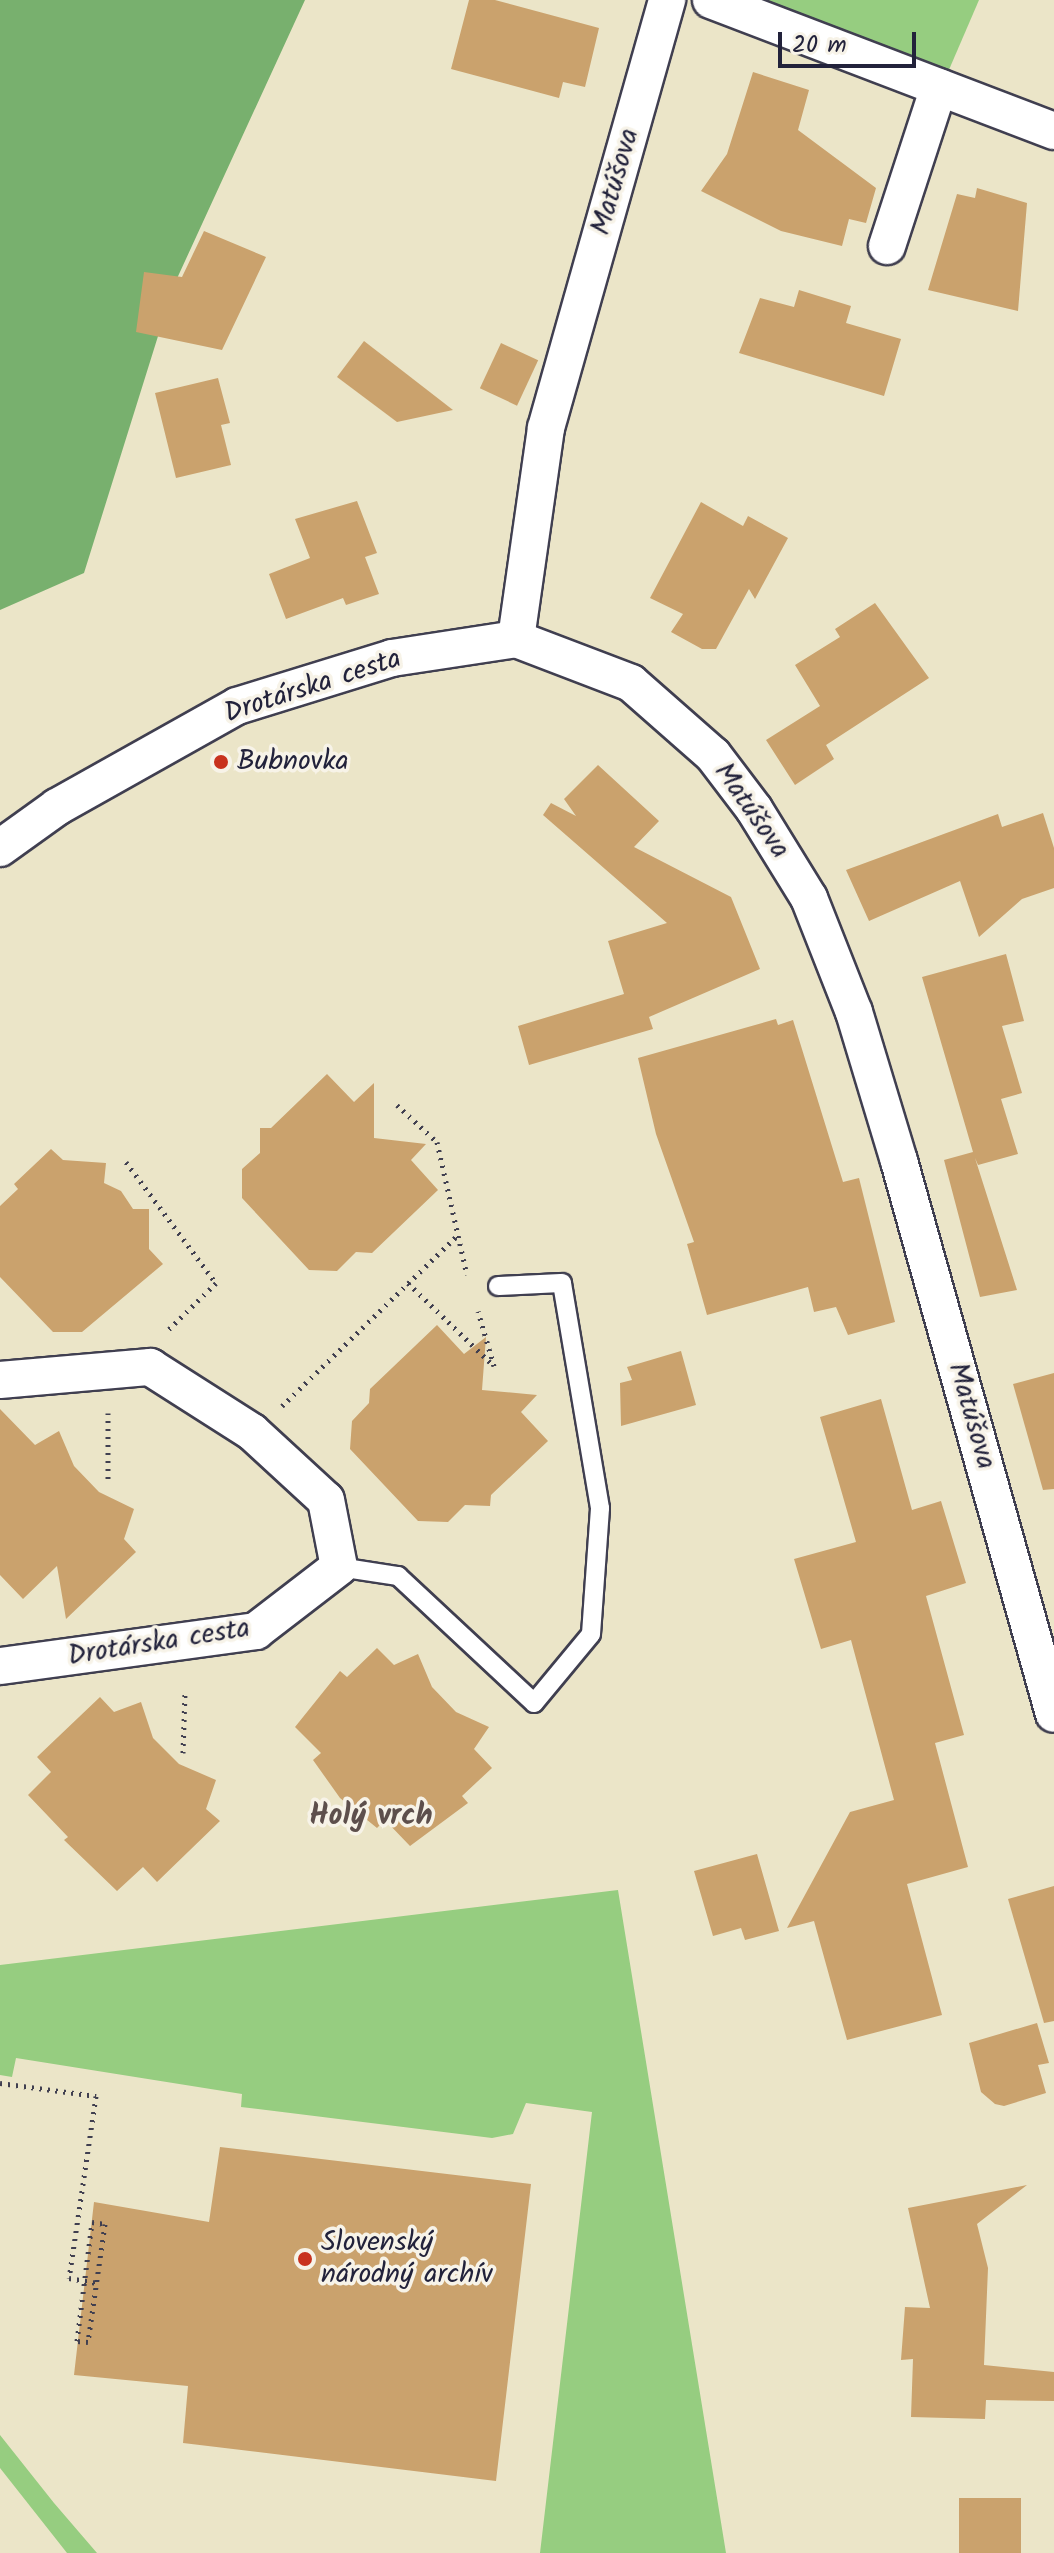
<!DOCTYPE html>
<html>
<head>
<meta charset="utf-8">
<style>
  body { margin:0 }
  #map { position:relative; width:1054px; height:2553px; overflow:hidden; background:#ebe5c8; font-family:Kalam,sans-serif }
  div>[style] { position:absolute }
  .green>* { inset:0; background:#96cd80 }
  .forest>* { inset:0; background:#78b06e }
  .building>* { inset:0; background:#caa26d; transform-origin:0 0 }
  .path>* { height:5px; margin-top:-2.5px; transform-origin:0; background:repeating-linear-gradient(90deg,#403f50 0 2px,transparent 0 8px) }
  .roads { filter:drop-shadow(2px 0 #403f50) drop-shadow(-2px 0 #403f50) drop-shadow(0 2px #403f50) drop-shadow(0 -2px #403f50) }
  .service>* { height:18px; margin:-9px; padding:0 9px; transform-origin:9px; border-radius:9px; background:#fff }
  .minor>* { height:36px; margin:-18px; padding:0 18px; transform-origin:18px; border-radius:18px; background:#fff }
  .dots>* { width:22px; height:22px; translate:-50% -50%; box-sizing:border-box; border:4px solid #f7f3e8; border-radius:50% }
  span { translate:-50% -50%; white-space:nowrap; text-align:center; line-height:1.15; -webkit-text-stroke:7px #f7f3e8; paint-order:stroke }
  .street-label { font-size:28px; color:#22223b }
  .poi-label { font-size:28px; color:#22223b }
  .left { translate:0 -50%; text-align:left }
  .neighbourhood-label { font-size:30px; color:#5d4f4c; font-weight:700 }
  .scale { position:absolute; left:778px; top:32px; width:138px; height:36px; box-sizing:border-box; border:4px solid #22223b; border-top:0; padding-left:10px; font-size:24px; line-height:28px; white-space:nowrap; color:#22223b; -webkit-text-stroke:6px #f7f3e8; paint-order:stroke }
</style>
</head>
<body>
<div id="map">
  <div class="green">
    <i style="clip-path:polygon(758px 0,979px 0,945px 79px)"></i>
    <i style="clip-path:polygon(618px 1890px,726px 2553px,540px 2553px,592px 2112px,526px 2103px,513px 2134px,492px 2138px,241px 2107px,242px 2094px,16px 2058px,12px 2077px,0 2075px,0 1965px)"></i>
    <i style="clip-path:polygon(0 2435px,54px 2503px,97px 2553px,67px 2553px,0 2468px)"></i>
  </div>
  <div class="forest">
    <i style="clip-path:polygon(0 0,305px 0,174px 285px,84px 573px,0 610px)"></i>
  </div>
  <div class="building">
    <i style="clip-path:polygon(469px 0,495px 0,599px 28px,585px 87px,563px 82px,559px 98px,451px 69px)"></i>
    <i style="clip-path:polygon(753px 72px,809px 90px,798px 130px,876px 188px,866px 223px,849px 219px,842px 246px,781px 231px,701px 191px,727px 154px)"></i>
    <i style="clip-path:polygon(977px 188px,1027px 203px,1018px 311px,928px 290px,957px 194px,975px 198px)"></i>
    <i style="clip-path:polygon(204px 231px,266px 257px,222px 350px,136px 332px,144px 272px,182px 277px)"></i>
    <i style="clip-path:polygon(799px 290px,851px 306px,846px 323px,901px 339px,884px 396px,739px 353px,760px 298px,794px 307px)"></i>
    <i style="clip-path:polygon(364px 341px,453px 410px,397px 422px,337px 377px)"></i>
    <i style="left:501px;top:343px;width:41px;height:50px;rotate:25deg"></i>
    <i style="clip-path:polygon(218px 378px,230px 423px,221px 425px,231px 465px,176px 478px,155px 393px)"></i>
    <i style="clip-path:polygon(357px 501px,377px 553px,365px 557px,379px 594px,346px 605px,343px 598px,286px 619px,269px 574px,310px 558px,295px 519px)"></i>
    <i style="clip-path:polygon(701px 502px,743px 526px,748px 516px,788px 538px,755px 599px,749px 589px,716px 649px,702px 649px,671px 632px,683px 614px,650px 598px)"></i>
    <i style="clip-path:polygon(875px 603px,929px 678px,826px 745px,834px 759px,795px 785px,766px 740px,820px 706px,795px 665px,840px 637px,835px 629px)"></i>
    <i style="clip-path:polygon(598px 765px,659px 821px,634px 847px,731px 897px,760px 969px,649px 1017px,653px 1029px,529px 1065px,518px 1026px,624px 994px,608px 941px,667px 923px,543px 815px,551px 803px,576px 816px,564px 799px)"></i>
    <i style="clip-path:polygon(1043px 813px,1054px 848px,1054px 888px,1022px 899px,979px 937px,960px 881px,869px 921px,846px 870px,998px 814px,1002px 827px)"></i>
    <i style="clip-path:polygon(1006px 954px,1024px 1021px,1002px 1026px,1022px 1093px,1001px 1099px,1018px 1154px,978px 1165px,975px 1158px,1017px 1290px,980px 1297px,944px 1160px,973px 1152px,922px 977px)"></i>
    <i style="clip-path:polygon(776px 1019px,778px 1025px,793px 1020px,843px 1182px,859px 1178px,895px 1322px,848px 1335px,836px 1307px,814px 1312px,808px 1287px,707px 1315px,687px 1244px,694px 1242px,656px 1134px,638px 1058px)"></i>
    <i style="clip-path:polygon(327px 1074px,354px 1102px,374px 1083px,374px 1138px,426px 1144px,411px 1160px,438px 1190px,372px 1253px,356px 1252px,337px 1271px,309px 1270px,242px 1198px,242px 1169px,260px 1153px,260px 1128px,271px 1128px)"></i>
    <i style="clip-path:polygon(51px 1149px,63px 1160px,106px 1163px,104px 1183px,121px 1191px,133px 1209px,149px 1209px,149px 1249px,163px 1264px,82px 1332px,53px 1332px,0 1277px,0 1206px,18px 1189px,14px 1184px)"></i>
    <i style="clip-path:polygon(437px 1325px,464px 1354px,486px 1337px,482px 1390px,537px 1395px,521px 1412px,548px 1441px,491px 1495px,490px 1506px,465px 1505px,448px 1522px,418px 1521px,350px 1449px,352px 1421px,369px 1403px,370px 1389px)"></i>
    <i style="clip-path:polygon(681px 1351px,696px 1405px,621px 1426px,620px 1383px,632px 1380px,627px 1367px)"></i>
    <i style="clip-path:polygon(1054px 1373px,1054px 1489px,1043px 1490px,1013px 1384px)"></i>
    <i style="clip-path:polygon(881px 1399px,912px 1510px,941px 1501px,966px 1583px,926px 1596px,964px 1735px,935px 1743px,968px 1867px,907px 1884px,942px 2015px,847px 2040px,814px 1921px,787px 1928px,850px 1812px,894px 1800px,851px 1640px,821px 1649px,794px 1559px,856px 1542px,820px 1417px)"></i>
    <i style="clip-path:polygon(0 1409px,35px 1445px,59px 1431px,74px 1466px,99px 1492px,134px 1509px,124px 1539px,136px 1552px,66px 1619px,57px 1566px,23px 1599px,0 1575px)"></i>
    <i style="clip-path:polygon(377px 1648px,394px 1665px,418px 1654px,432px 1687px,456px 1712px,489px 1727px,474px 1749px,492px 1768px,462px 1796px,468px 1803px,410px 1846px,385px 1820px,377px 1828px,340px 1798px,313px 1760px,321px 1753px,295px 1727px,340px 1671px,347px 1677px)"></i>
    <i style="clip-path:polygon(100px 1697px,114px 1712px,141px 1702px,153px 1738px,179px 1764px,216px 1780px,206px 1809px,220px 1821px,157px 1882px,143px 1867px,117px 1891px,64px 1840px,68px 1837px,28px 1795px,51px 1772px,37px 1757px)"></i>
    <i style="clip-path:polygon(757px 1854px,779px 1931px,745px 1940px,741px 1928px,713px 1936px,694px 1871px)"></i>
    <i style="clip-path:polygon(1054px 1886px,1054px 2021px,1044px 2023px,1008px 1899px)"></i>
    <i style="clip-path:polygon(1037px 2023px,1049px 2063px,1038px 2065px,1046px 2093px,1004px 2106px,995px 2104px,981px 2092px,969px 2043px)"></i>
    <i style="clip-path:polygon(220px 2147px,531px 2184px,496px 2481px,183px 2443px,188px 2386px,74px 2375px,94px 2202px,209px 2222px)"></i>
    <i style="clip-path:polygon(1027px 2185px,977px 2224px,988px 2268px,984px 2365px,1054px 2372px,1054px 2401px,986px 2400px,985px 2419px,911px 2417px,913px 2359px,901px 2360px,905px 2307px,930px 2308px,908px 2208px)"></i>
    <i style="left:959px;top:2498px;width:62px;height:55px"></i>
  </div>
  <div class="path">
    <i style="left:397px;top:1105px;width:54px;rotate:42.8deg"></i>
    <i style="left:437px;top:1142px;width:136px;rotate:77.3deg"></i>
    <i style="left:126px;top:1162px;width:151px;rotate:53.4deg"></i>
    <i style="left:216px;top:1283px;width:70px;rotate:135.6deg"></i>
    <i style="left:408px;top:1283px;width:120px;rotate:44deg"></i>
    <i style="left:494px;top:1366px;width:57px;rotate:-106.2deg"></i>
    <i style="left:282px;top:1406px;width:243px;rotate:-44.2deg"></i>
    <i style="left:108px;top:1413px;width:70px;rotate:90deg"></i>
    <i style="left:183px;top:1753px;width:60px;rotate:-88.1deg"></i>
    <i style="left:0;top:2083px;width:97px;rotate:7.7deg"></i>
    <i style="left:96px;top:2096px;width:184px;rotate:98.4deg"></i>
    <i style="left:69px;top:2278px;width:27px;rotate:10deg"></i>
    <i style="left:92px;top:2222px;width:13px;rotate:9deg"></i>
    <i style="left:105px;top:2224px;width:119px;rotate:98.2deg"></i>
    <i style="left:88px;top:2342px;width:11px;rotate:-175deg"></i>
    <i style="left:77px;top:2341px;width:120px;rotate:-82.8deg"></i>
  </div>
  <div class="roads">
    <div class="service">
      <i style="left:339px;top:1567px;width:60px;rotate:8.7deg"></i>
      <i style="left:398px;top:1576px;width:186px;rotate:43deg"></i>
      <i style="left:534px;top:1703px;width:89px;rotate:-50.4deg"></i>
      <i style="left:591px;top:1634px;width:126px;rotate:-85.9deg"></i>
      <i style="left:600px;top:1508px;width:228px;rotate:-99.6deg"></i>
      <i style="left:562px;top:1283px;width:64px;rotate:177.3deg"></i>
    </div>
    <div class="minor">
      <i style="left:711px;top:0;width:367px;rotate:20.9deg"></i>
      <i style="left:887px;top:246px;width:167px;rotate:-71.9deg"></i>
      <i style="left:516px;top:639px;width:213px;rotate:-81.9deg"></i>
      <i style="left:546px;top:428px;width:445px;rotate:-74.2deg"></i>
      <i style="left:0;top:848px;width:70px;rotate:-35.7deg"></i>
      <i style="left:57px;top:807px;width:206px;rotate:-29.3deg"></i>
      <i style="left:237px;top:706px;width:162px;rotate:-17.2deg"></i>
      <i style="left:392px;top:658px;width:125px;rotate:-8.7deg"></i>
      <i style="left:516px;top:639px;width:123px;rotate:20.9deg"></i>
      <i style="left:631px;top:683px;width:109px;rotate:41.3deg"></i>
      <i style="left:713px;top:755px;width:68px;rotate:52.8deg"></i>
      <i style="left:754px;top:809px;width:105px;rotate:58.3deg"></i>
      <i style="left:809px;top:898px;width:123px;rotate:68.5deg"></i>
      <i style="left:854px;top:1012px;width:156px;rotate:73.2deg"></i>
      <i style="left:899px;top:1161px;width:574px;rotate:74.34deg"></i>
      <i style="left:0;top:1380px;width:151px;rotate:-5deg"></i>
      <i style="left:150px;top:1367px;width:121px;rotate:32.5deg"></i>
      <i style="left:252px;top:1432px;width:100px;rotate:42.6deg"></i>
      <i style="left:326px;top:1500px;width:68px;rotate:79deg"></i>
      <i style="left:339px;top:1567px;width:105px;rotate:142.4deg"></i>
      <i style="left:256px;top:1631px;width:258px;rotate:172.2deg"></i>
    </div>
  </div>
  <div class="dots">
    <i style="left:221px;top:762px;background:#c8321e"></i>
    <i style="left:305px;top:2259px;background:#c8321e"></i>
  </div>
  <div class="street-label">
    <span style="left:616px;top:182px;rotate:-74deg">Matúšova</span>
    <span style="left:313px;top:687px;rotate:-18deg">Drotárska cesta</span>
    <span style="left:751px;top:811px;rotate:55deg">Matúšova</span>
    <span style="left:971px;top:1416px;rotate:74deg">Matúšova</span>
    <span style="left:159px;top:1643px;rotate:-9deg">Drotárska cesta</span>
  </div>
  <div class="poi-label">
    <span class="left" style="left:237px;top:762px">Bubnovka</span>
    <span class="left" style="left:321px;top:2259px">Slovenský<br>národný archív</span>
  </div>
  <div class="neighbourhood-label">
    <span style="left:371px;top:1816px">Holý vrch</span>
  </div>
  <div class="scale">20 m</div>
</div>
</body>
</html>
